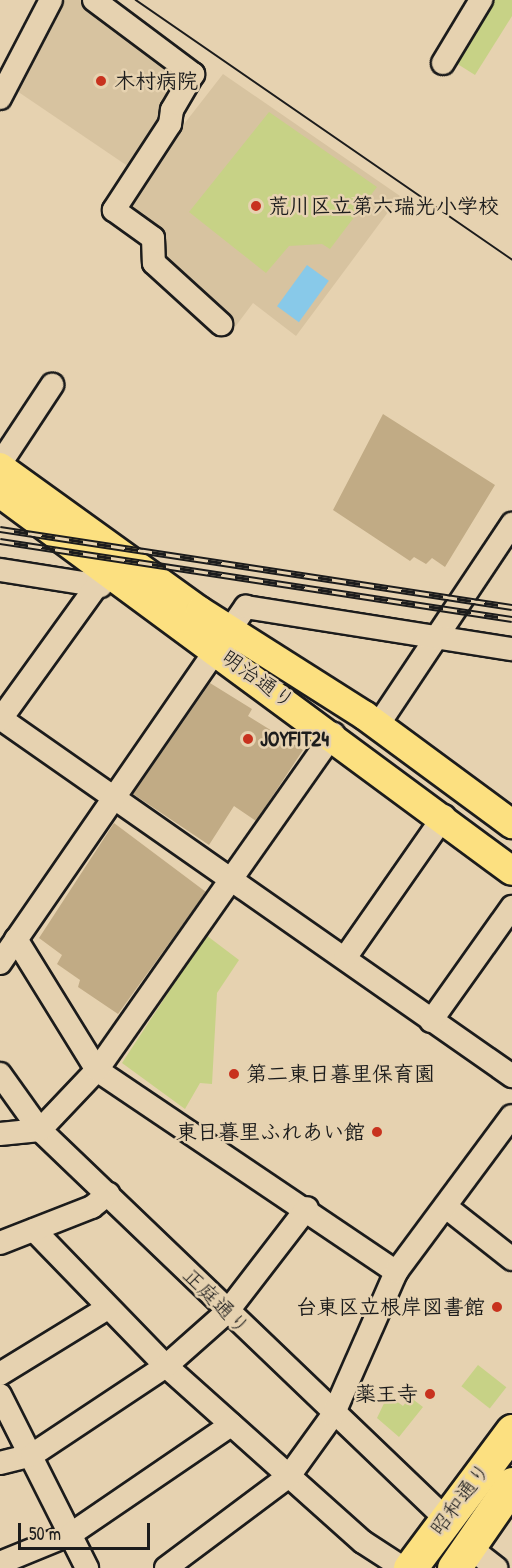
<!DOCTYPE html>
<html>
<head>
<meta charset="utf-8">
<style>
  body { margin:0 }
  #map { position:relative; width:512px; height:1568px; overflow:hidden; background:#e6d2b0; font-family:"Patrick Hand","Klee One",sans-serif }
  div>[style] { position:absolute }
  .built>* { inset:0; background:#d7c3a0 }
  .green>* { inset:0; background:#c7d286; transform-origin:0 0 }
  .water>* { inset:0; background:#88c9e9; transform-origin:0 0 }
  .building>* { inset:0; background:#c1ab85 }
  .roads { filter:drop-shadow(2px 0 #1c1c1c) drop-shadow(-2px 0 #1c1c1c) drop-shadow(0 2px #1c1c1c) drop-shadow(0 -2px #1c1c1c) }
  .minor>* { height:22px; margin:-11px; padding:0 11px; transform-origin:11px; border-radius:11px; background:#e6d2b0 }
  .major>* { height:28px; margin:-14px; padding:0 14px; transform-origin:14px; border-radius:14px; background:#fce080 }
  .highway>* { height:33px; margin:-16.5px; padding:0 16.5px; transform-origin:16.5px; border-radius:16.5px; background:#fce080 }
  .tram>* { height:1.5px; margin:-0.75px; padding:0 0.75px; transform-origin:0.75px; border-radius:0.75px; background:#1c1c1c }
  .rail>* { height:7px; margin-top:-3.5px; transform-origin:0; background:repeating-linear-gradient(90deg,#e6d2b0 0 14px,#1c1c1c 0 28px); box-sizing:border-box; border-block:2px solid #1c1c1c }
  .dots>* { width:16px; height:16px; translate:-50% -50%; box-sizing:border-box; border:3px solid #e6d2b0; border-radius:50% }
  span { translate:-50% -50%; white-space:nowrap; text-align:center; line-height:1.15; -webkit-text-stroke:5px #e6d2b0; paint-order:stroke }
  .poi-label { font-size:21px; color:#1c1c1c; font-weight:700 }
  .left { translate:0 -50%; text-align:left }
  .right { translate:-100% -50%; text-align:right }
  .street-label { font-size:21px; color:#1c1c1c }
  .scale { position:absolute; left:18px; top:1523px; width:132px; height:27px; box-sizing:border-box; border:3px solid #1c1c1c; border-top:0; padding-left:8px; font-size:18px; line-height:21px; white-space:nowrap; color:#1c1c1c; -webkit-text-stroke:4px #e6d2b0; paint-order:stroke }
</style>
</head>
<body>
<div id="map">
  <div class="built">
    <i style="clip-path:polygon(61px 0,85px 0,187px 73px,132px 169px,14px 89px)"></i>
    <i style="clip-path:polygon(223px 74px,400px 196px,296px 336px,253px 303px,235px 327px,164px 268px,121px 205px)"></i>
  </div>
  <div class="green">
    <i style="clip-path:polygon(487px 0,512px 0,512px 16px,475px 75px,448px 58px)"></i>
    <i style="clip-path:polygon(269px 112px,377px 187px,330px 249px,322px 244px,289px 246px,266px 273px,189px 212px)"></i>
    <i style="clip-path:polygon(206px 935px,239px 960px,217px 993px,212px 1084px,200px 1083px,185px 1109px,122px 1063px)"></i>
    <i style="left:478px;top:1365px;width:36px;height:27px;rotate:38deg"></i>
    <i style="clip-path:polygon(388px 1395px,403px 1406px,410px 1397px,423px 1407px,399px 1437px,377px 1418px)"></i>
  </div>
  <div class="water">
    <i style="left:307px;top:265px;width:27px;height:51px;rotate:36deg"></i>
  </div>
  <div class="building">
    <i style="clip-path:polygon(383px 414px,495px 485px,445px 567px,432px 558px,426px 564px,414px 557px,410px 561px,333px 510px)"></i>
    <i style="clip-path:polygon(210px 683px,252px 709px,248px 716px,303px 750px,256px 821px,234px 806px,209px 845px,133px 794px)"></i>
    <i style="clip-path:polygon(114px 823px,206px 892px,118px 1014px,78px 987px,80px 980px,57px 964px,62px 955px,39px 938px)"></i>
  </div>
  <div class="roads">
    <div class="minor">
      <i style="left:94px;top:0;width:124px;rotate:36.8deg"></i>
      <i style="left:193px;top:74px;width:42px;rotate:120.3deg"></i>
      <i style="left:172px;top:110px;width:14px;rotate:98deg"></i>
      <i style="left:170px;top:124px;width:103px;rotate:123.1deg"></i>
      <i style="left:114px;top:210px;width:48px;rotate:35.7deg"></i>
      <i style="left:153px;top:238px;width:25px;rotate:88deg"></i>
      <i style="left:154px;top:263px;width:91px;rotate:42.3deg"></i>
      <i style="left:443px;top:63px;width:74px;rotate:-58.9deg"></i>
      <i style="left:0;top:98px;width:110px;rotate:-62.5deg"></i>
      <i style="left:0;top:464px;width:95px;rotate:-56.6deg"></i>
      <i style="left:0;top:570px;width:102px;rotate:9deg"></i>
      <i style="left:0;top:718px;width:625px;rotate:34.96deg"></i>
      <i style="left:0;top:720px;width:198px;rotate:-54.2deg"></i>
      <i style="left:378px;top:725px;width:242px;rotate:-56.3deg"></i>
      <i style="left:16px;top:939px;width:154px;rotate:58.3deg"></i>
      <i style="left:97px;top:1070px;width:361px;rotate:34deg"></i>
      <i style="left:345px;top:958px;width:173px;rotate:-55.1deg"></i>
      <i style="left:0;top:963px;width:433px;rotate:-55.4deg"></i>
      <i style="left:246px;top:607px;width:269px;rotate:9deg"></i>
      <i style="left:431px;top:1021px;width:140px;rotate:-54.6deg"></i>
      <i style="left:0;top:1074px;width:69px;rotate:54.5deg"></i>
      <i style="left:40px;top:1130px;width:559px;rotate:43.77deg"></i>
      <i style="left:0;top:1134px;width:40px;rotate:-5.7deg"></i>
      <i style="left:40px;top:1130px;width:83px;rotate:-46.5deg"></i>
      <i style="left:97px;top:1070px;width:411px;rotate:-54.9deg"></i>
      <i style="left:446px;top:1207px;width:84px;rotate:38.2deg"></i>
      <i style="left:34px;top:1230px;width:190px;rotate:45.9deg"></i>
      <i style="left:166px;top:1366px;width:264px;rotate:41.8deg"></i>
      <i style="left:363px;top:1542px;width:48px;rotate:33deg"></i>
      <i style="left:0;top:1243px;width:99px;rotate:-21.4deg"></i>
      <i style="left:92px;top:1207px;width:21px;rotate:-39deg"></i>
      <i style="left:0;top:1374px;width:124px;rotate:-31.5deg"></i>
      <i style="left:0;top:1395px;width:194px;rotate:63.3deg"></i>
      <i style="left:0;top:1463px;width:33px;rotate:-14deg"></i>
      <i style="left:32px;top:1455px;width:161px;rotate:-33.6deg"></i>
      <i style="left:166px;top:1366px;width:81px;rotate:-41.5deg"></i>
      <i style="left:227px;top:1312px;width:131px;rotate:-52.4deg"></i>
      <i style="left:468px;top:1546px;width:36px;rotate:38deg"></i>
      <i style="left:0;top:1563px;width:77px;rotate:-22.2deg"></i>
      <i style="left:71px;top:1534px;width:194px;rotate:-34.3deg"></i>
      <i style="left:166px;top:1568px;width:154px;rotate:-36.8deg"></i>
      <i style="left:289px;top:1476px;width:75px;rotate:-54.2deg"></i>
      <i style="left:333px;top:1415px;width:156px;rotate:-66.2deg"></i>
      <i style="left:396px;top:1272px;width:194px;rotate:-53.4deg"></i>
    </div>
    <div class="major">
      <i style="left:0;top:467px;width:246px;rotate:35.8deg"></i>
      <i style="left:200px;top:611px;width:194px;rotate:32.4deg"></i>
      <i style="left:364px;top:715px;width:184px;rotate:36.4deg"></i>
      <i style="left:0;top:493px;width:636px;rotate:36.44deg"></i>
    </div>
    <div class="highway">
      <i style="left:410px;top:1568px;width:171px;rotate:-53.3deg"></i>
      <i style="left:454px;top:1568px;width:102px;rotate:-55.4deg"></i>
    </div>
  </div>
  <div class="tram">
    <i style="left:136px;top:0;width:457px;rotate:34.6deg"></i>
  </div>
  <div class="rail">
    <i style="left:0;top:529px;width:518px;rotate:8.66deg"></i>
    <i style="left:0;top:541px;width:518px;rotate:8.66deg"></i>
  </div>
  <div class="dots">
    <i style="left:101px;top:81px;background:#c8321e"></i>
    <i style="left:256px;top:206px;background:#c8321e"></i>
    <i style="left:248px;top:739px;background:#c8321e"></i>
    <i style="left:234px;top:1074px;background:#c8321e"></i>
    <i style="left:377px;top:1132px;background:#c8321e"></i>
    <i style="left:497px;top:1307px;background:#c8321e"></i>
    <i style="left:430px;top:1394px;background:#c8321e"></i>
  </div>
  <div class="poi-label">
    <span class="left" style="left:114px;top:81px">木村病院</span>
    <span class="left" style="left:268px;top:206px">荒川区立第六瑞光小学校</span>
    <span class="left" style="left:260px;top:739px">JOYFIT24</span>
    <span class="left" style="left:246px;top:1074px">第二東日暮里保育園</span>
    <span class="right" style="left:365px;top:1132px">東日暮里ふれあい館</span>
    <span class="right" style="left:485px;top:1307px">台東区立根岸図書館</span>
    <span class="right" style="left:418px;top:1394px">薬王寺</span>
  </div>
  <div class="street-label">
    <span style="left:258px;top:679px;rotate:36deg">明治通り</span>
    <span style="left:216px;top:1301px;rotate:45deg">正庭通り</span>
    <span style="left:460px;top:1499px;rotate:-53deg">昭和通り</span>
  </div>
  <div class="scale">50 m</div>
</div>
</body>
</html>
